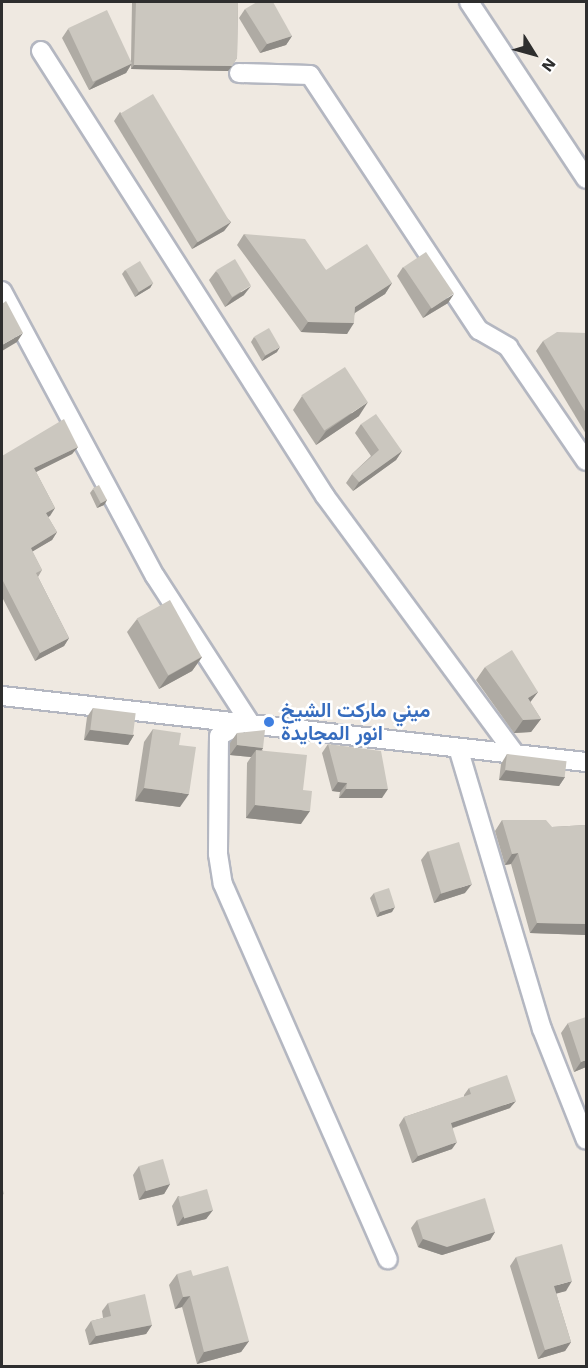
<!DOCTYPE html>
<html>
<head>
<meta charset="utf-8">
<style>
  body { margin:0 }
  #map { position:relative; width:588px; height:1368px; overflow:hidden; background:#efe9e1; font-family:"Work Sans",Vazirmatn,sans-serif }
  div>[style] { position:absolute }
  .roads { filter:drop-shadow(2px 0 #b4b7c1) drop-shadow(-2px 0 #b4b7c1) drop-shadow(0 2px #b4b7c1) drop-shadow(0 -2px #b4b7c1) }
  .street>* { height:18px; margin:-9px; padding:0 9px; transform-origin:9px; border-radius:9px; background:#fff }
  .wall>* { inset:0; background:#afaba4 }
  .shaded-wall>* { inset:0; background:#8e8b86 }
  .building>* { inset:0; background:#cbc7bf; transform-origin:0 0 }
  .dots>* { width:16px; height:16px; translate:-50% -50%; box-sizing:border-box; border:3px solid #fff; border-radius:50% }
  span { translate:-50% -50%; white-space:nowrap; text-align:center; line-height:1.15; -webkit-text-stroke:5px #fff; paint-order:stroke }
  .shop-label { font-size:20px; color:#366cbe; font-weight:700 }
  .left { translate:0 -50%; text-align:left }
  .frame { position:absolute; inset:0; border:3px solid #2e2e2e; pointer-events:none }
  .north { position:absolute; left:504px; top:24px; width:60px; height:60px; -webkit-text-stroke:4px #fff; paint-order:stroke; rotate:127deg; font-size:16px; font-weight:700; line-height:24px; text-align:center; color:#2e2e2e }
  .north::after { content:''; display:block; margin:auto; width:21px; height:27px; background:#2e2e2e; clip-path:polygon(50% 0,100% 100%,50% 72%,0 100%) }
</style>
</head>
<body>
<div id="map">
  <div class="roads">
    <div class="street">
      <i style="left:469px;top:2px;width:212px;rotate:56.5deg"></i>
      <i style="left:41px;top:51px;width:528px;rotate:57.45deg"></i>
      <i style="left:325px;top:496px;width:320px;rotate:53.6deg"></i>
      <i style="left:239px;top:73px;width:71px;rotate:1.6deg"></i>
      <i style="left:310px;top:75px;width:306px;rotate:56.5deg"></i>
      <i style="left:479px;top:330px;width:34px;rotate:30deg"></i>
      <i style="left:508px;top:347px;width:138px;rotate:55.6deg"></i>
      <i style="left:2px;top:291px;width:323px;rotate:61.8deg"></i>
      <i style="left:155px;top:576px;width:171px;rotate:57.1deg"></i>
      <i style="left:248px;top:720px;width:33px;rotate:151deg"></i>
      <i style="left:219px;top:736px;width:118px;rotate:90.5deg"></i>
      <i style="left:218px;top:854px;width:30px;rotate:81deg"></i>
      <i style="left:223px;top:884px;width:410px;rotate:66.3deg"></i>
      <i style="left:2px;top:696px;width:588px;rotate:6.45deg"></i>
      <i style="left:459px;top:751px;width:290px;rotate:73.4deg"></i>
      <i style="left:542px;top:1029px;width:119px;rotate:68.4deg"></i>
    </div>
  </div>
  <div class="wall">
    <i style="clip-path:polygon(132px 2px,238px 2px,237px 58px,228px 71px,131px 69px,131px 65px,126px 73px,89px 90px,62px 38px,68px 29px,131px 61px)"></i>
    <i style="clip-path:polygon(245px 9px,292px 36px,286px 45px,260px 53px,239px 18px)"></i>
    <i style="clip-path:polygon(120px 112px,231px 222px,224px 231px,192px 249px,114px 121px)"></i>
    <i style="clip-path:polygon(244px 234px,326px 270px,392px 283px,385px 294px,355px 313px,347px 334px,301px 332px,237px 245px)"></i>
    <i style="clip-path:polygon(403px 267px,448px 303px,423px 318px,397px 276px)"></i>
    <i style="clip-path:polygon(125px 270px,153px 283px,150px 288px,135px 297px,122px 274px)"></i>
    <i style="clip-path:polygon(216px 271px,244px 295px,225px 307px,209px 280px)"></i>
    <i style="clip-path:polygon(586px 333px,586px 434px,536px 351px,543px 341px)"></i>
    <i style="clip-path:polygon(254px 337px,277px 352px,262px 361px,251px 342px)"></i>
    <i style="clip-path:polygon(302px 396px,359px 416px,316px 445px,293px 410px)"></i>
    <i style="clip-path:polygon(361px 424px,402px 451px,396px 460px,353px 491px,346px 483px,352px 474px,371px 456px,355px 433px)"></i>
    <i style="clip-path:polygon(78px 447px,72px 454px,36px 472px,55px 508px,48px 517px,57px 532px,52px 540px,32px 551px,42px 570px,38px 577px,69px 638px,64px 646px,35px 661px,2px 597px,2px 456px)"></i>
    <i style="clip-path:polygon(93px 489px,107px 500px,104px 505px,97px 508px,90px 493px)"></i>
    <i style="clip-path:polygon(137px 619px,202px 657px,192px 671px,159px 689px,127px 632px)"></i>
    <i style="clip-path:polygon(485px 667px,538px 692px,530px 702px,541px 719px,531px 732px,514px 733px,476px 680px)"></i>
    <i style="clip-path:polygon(93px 708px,134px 735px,128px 745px,84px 740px,87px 717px)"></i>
    <i style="clip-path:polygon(153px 729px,179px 745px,180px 807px,135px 801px,144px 742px)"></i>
    <i style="clip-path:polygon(237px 733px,263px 748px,262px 750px,303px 790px,301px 824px,246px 818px,247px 763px,251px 757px,230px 755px,230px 743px)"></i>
    <i style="clip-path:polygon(328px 744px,382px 798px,339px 798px,340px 792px,332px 791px,322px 753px)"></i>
    <i style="clip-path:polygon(507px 754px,565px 777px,559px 786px,499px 780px,501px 764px)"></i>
    <i style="clip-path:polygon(502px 820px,552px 827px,586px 825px,586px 935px,530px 933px,511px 864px,505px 865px,495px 831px)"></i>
    <i style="clip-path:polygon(428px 851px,465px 893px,434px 903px,421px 860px)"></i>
    <i style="clip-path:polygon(374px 893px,392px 912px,377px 917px,370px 898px)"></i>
    <i style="clip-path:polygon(568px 1023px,586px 1067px,574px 1072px,561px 1033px)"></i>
    <i style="clip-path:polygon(469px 1088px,510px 1108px,453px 1128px,452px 1149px,412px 1163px,399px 1125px,404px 1117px,464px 1097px,464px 1095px)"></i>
    <i style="clip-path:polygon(139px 1166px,170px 1184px,164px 1194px,139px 1200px,133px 1175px)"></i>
    <i style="clip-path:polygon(178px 1196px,213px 1210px,206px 1219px,177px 1226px,172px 1206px)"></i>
    <i style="clip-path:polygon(417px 1220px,495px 1232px,490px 1240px,442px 1255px,418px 1247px,411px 1228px)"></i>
    <i style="clip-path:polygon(516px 1257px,566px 1291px,556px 1293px,571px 1342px,565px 1351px,538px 1359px,510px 1266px)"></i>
    <i style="clip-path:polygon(177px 1274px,193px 1276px,249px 1341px,241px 1352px,197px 1364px,182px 1307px,175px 1309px,169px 1285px)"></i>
    <i style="clip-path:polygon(108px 1303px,152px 1325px,146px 1334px,89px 1345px,85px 1330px,91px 1321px,103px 1318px,102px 1311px)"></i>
  </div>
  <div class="shaded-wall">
    <i style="clip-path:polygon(292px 36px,286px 45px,260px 53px,267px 44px)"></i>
    <i style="clip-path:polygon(132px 63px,126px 73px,89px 90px,96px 81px)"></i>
    <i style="clip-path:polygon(134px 65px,232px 66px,228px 71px,131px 69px)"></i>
    <i style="clip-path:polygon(231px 222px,224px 231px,192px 249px,199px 240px)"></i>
    <i style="clip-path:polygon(153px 283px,150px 288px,135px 297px,139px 292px)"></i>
    <i style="clip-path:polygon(392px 283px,385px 294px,348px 317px,355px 307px)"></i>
    <i style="clip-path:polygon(251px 286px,244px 295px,225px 307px,232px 298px)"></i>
    <i style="clip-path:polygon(454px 294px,448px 303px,423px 318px,430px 309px)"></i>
    <i style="clip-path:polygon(308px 322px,354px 323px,347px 334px,301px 332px)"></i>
    <i style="clip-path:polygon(23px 333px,17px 342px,2px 351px,2px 345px)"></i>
    <i style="clip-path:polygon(280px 347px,277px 352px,262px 361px,265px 356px)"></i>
    <i style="clip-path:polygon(368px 402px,359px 416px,316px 445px,326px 431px)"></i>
    <i style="clip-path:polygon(78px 447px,72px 454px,28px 476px,34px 468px)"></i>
    <i style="clip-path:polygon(402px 451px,396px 460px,353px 491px,359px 482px)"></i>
    <i style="clip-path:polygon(107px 500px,104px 505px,97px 508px,101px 503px)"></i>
    <i style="clip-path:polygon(55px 508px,50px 516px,41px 521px,46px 513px)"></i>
    <i style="clip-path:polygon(57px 532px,52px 540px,25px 556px,31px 548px)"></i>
    <i style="clip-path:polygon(69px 638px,64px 646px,35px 661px,40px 653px)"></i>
    <i style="clip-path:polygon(202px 657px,192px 671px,159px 689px,168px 676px)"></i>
    <i style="clip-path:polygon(538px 692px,528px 705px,528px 698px)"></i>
    <i style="clip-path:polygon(541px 719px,531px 732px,514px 733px,523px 720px)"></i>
    <i style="clip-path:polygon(90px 730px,134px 735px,128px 745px,84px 740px)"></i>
    <i style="clip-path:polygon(237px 745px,263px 748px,257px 757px,256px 750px,251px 757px,230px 755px)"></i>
    <i style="clip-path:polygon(506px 770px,565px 777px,559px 786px,499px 780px)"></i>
    <i style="clip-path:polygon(338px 782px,347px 783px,340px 792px,332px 791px)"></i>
    <i style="clip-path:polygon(144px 788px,189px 794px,180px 807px,135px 801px)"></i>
    <i style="clip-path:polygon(346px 789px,388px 789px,382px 798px,339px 798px)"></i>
    <i style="clip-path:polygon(255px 805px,310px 811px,301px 824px,246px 818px)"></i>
    <i style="clip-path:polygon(518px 853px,511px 864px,505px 865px,512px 854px)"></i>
    <i style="clip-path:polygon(472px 884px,465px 893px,434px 903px,440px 894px)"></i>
    <i style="clip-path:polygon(395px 907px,392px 912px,377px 917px,380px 912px)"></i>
    <i style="clip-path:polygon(537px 923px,586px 924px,586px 935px,530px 933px)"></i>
    <i style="clip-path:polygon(586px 1060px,586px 1067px,574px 1072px,581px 1062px)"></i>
    <i style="clip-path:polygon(516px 1101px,510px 1108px,446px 1130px,451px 1123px)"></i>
    <i style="clip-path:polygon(457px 1142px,452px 1149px,412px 1163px,418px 1156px)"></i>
    <i style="clip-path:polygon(170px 1184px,164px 1194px,139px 1200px,145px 1191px)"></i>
    <i style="clip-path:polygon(213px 1210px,206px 1219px,177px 1226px,183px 1217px)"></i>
    <i style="clip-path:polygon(495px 1232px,490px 1240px,442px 1255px,418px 1247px,423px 1239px)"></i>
    <i style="clip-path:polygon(572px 1281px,566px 1291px,548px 1296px,554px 1286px)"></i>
    <i style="clip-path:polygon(190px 1296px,182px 1307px,175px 1309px,183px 1297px)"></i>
    <i style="clip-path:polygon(152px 1325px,146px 1334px,89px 1345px,96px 1336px)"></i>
    <i style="clip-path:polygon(249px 1341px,241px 1352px,197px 1364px,204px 1352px)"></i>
    <i style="clip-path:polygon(571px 1342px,565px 1351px,538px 1359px,545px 1350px)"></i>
  </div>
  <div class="building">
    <i style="clip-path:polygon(136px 2px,238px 2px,237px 58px,232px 66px,134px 65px)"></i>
    <i style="clip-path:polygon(257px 2px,273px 2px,292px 36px,267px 44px,245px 9px)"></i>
    <i style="left:107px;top:10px;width:59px;height:43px;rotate:65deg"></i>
    <i style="left:153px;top:94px;width:150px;height:38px;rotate:59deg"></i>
    <i style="clip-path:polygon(244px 234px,305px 239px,326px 270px,367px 244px,392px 283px,355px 307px,354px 323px,308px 322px)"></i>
    <i style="left:426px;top:252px;width:50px;height:27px;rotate:56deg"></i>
    <i style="left:235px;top:259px;width:31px;height:22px;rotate:59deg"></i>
    <i style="left:140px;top:261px;width:26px;height:17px;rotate:59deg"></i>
    <i style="clip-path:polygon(6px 301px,23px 333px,2px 345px,2px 304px)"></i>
    <i style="left:269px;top:328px;width:22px;height:17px;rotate:60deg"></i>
    <i style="clip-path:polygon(557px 332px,586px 333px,586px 413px,543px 341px)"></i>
    <i style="left:345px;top:367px;width:42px;height:52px;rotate:57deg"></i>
    <i style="clip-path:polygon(376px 414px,402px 451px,359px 482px,352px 474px,379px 450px,361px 424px)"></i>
    <i style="clip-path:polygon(64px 419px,78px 447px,34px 468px,55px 508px,46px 513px,57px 532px,31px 548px,42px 570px,36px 573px,69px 638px,40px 653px,2px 579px,2px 456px)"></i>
    <i style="left:99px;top:485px;width:17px;height:7px;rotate:62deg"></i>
    <i style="left:170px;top:600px;width:65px;height:38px;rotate:61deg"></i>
    <i style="clip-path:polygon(512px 650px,538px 692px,528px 698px,541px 719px,523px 720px,485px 667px)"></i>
    <i style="left:93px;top:708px;width:43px;height:22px;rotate:7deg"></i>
    <i style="clip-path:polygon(153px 729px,181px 733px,179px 745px,196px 747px,189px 794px,144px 788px)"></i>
    <i style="clip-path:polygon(265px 730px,263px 748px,237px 745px,237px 733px)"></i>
    <i style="clip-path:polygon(328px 744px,381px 751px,388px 789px,346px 789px,347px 783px,338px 782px)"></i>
    <i style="clip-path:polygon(256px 750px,307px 755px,303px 790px,312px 791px,310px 811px,255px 805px)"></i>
    <i style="left:507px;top:754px;width:60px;height:16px;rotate:7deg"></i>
    <i style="clip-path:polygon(502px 820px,546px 820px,552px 827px,586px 825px,586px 924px,537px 923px,518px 853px,512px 854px)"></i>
    <i style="left:459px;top:842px;width:44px;height:32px;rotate:73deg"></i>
    <i style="left:389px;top:888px;width:20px;height:16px;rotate:72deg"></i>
    <i style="clip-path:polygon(586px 1017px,586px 1060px,581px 1062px,568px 1023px)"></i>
    <i style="clip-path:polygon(507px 1075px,516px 1101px,451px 1123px,457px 1142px,418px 1156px,404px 1117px,471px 1094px,469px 1088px)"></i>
    <i style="left:163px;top:1159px;width:26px;height:25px;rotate:74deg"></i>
    <i style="clip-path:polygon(2px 1186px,4px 1194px,2px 1195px)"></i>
    <i style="left:207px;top:1189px;width:22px;height:30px;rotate:74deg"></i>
    <i style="clip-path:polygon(485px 1198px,495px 1232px,447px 1247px,423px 1239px,417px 1220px)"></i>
    <i style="clip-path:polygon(562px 1244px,572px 1281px,554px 1286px,571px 1342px,545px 1350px,516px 1257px)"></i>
    <i style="clip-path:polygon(228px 1266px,249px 1341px,204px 1352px,190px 1296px,183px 1297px,177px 1274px,191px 1270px,193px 1276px)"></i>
    <i style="clip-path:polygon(145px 1294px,152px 1325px,96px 1336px,91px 1321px,111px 1316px,108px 1303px)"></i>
  </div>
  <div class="dots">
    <i style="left:269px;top:722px;background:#3f7fe0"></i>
  </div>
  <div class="shop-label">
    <span class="left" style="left:281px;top:722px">ميني ماركت الشيخ<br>انور المجايدة</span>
  </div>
  <div class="frame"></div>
  <div class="north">N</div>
</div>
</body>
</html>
